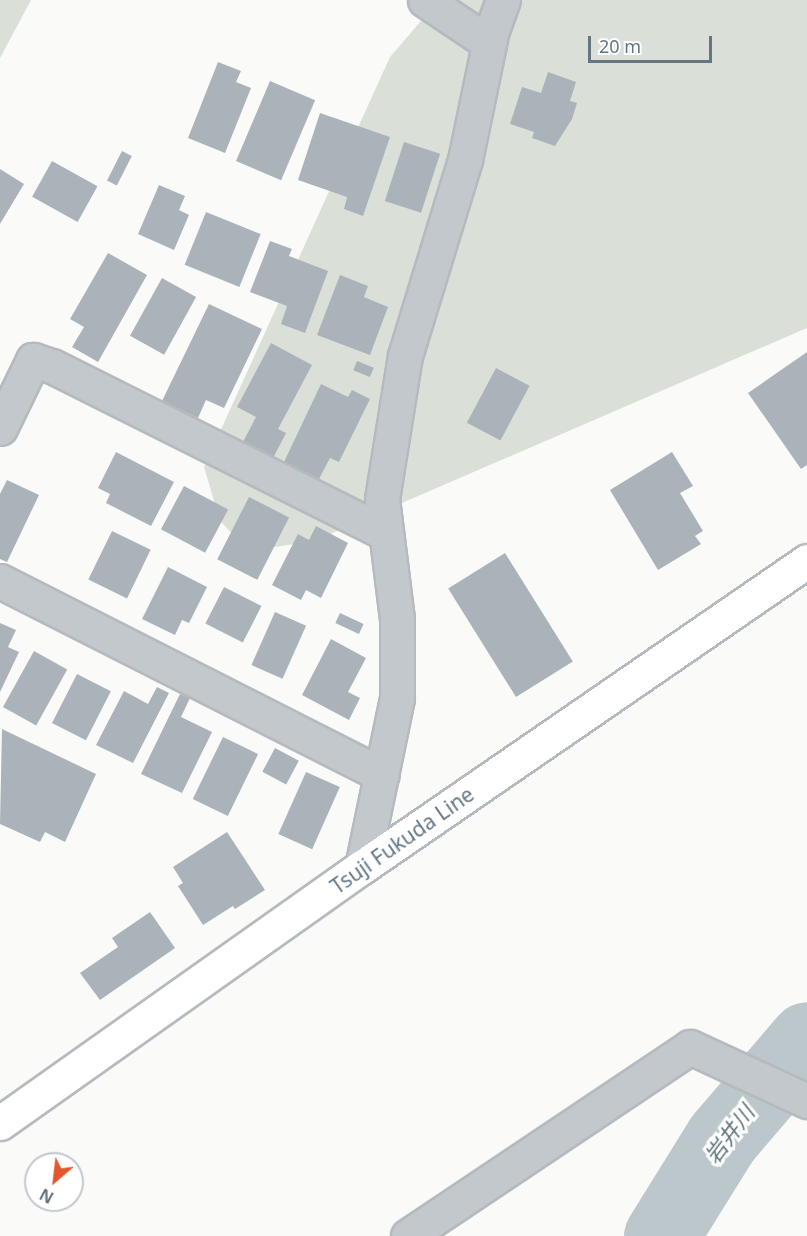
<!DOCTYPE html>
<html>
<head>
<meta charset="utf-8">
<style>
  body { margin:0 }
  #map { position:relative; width:807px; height:1236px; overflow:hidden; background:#fafaf8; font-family:"Noto Sans","Noto Sans JP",sans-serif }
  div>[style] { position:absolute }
  .green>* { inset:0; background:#dadfd7 }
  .river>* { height:75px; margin:-37.5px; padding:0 37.5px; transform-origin:37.5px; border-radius:37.5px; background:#bbc7cb }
  .building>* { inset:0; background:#aab3b9; transform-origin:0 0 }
  .roads { filter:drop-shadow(2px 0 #b5babe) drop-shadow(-2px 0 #b5babe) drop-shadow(0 2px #b5babe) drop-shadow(0 -2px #b5babe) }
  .minor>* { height:33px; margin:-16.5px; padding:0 16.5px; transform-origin:16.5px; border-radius:16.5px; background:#c3c8cc }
  .major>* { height:33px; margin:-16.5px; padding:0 16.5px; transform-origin:16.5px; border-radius:16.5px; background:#fff }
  span { translate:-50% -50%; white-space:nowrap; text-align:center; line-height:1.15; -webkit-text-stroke:6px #fff; paint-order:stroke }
  .street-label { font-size:21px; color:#657683 }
  .water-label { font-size:22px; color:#60757c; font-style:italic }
  .north { position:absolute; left:24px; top:1152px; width:60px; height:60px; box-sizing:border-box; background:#fff; border:2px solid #c1c8cd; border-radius:50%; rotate:208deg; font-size:16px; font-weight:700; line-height:24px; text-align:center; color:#657683 }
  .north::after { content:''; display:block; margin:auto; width:21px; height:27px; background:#e4572e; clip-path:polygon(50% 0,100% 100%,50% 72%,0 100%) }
  .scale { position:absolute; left:588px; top:36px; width:124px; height:27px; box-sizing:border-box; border:3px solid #657683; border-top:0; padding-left:8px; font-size:18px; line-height:21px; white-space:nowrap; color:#657683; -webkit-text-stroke:4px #fff; paint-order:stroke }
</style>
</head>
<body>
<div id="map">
  <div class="green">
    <i style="clip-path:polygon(0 0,31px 0,0 58px)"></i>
    <i style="clip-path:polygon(439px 0,807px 0,807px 328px,314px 541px,249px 551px,220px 521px,204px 467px,390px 57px)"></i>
  </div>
  <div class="river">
    <i style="left:661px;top:1236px;width:115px;rotate:-58.1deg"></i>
    <i style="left:722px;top:1138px;width:130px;rotate:-49.4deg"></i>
  </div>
  <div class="building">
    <i style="clip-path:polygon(218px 62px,241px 71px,236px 82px,251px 88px,225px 153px,188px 138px)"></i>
    <i style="clip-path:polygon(548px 72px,576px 82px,570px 101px,577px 103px,572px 119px,555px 146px,532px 138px,534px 132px,510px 124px,522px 87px,541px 93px)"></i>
    <i style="left:270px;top:81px;width:49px;height:87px;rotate:23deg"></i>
    <i style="clip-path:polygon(320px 113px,390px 137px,363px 216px,344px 209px,347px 197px,298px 180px)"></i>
    <i style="left:404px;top:142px;width:38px;height:62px;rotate:18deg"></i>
    <i style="left:122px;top:151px;width:11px;height:33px;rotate:27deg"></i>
    <i style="left:52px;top:161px;width:52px;height:41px;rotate:29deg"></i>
    <i style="clip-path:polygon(0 169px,24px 184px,0 224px)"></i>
    <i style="clip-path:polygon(159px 185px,185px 196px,179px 210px,189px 215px,174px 250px,138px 234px)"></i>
    <i style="left:206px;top:212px;width:59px;height:57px;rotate:22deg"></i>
    <i style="clip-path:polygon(270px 241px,292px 249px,289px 256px,328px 271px,305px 333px,281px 324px,287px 306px,250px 292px)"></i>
    <i style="clip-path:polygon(108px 253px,147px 275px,98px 362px,72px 347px,84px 327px,70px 319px)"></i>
    <i style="clip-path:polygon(340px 275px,368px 286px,364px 297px,388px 307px,370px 355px,317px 335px)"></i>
    <i style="left:162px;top:278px;width:39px;height:66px;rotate:29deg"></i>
    <i style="clip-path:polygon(209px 304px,262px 329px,224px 408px,206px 400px,198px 418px,162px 401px)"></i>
    <i style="clip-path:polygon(271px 343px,312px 365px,278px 429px,286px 433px,272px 460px,242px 444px,256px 417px,237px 407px)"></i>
    <i style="clip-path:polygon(807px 352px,807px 465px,801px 469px,748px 393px)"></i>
    <i style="left:357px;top:361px;width:18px;height:10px;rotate:22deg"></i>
    <i style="left:496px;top:368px;width:38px;height:62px;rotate:28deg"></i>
    <i style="clip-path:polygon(321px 384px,348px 397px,352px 390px,370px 399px,339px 462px,330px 458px,319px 479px,284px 462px)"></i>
    <i style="clip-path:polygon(116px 452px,174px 482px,151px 526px,106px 503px,110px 494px,98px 488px)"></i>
    <i style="clip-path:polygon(672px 452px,693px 486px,680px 493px,703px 531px,695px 536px,701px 544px,658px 570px,610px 490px)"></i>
    <i style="clip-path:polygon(7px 480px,39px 495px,7px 562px,0 559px,0 494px)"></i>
    <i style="left:184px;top:486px;width:50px;height:49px;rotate:28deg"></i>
    <i style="left:249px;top:497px;width:45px;height:70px;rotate:27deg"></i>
    <i style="clip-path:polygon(316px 526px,348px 543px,321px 598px,306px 590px,301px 600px,272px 585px,298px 534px,309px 540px)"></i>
    <i style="left:112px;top:531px;width:43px;height:54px;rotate:26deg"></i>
    <i style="left:505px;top:553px;width:128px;height:67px;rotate:58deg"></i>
    <i style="clip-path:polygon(168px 567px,207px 587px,189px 623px,182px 620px,175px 635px,142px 619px)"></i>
    <i style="left:224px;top:587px;width:42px;height:41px;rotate:27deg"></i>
    <i style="left:275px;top:612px;width:34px;height:58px;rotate:24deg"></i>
    <i style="left:340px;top:613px;width:26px;height:11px;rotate:25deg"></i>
    <i style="clip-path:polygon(0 623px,16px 630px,8px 647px,19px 652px,0 692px)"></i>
    <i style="clip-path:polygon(331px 639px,366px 658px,348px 692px,360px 698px,349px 720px,302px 695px)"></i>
    <i style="left:34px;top:651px;width:38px;height:64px;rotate:29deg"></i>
    <i style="left:77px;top:674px;width:38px;height:55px;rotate:27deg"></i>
    <i style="clip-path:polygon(157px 687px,169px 693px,133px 763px,96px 745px,124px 691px,148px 704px)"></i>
    <i style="clip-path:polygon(180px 694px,190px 698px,181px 717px,212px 732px,182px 793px,141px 774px)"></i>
    <i style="clip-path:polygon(2px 729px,96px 774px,65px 842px,45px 832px,40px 842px,0 824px)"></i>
    <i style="left:223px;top:737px;width:39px;height:69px;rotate:26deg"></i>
    <i style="left:275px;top:748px;width:27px;height:27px;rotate:28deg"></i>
    <i style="left:306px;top:772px;width:37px;height:68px;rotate:24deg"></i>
    <i style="clip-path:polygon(227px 832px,265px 890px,235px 909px,233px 906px,203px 925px,178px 886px,183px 883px,173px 867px)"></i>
    <i style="clip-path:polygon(150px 912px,175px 948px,100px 1000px,80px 973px,118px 947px,112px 938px)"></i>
  </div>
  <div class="roads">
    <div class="minor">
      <i style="left:425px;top:0;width:77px;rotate:33.9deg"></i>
      <i style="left:0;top:428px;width:76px;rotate:-64.1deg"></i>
      <i style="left:33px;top:360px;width:20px;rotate:18deg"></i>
      <i style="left:52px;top:366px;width:373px;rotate:26.6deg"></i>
      <i style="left:0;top:581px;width:428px;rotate:26.9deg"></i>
      <i style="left:362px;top:867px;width:173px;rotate:-78.3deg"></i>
      <i style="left:397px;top:698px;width:79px;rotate:-90deg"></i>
      <i style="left:397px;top:619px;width:121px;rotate:-97.1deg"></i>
      <i style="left:382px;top:499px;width:145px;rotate:-80.9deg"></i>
      <i style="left:405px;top:356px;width:205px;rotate:-73deg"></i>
      <i style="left:465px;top:160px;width:133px;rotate:-78.3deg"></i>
      <i style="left:492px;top:30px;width:32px;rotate:-70deg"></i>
      <i style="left:408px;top:1236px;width:339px;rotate:-33.8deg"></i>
      <i style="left:690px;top:1047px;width:129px;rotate:24.8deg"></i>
    </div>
    <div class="major">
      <i style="left:0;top:1123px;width:443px;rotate:-35.3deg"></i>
      <i style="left:362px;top:867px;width:540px;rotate:-34.51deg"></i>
    </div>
  </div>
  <div class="street-label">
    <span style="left:402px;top:840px;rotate:-35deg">Tsuji Fukuda Line</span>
  </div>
  <div class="water-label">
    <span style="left:729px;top:1134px;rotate:-53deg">岩井川</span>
  </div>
  <div class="north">N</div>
  <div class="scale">20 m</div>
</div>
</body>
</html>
